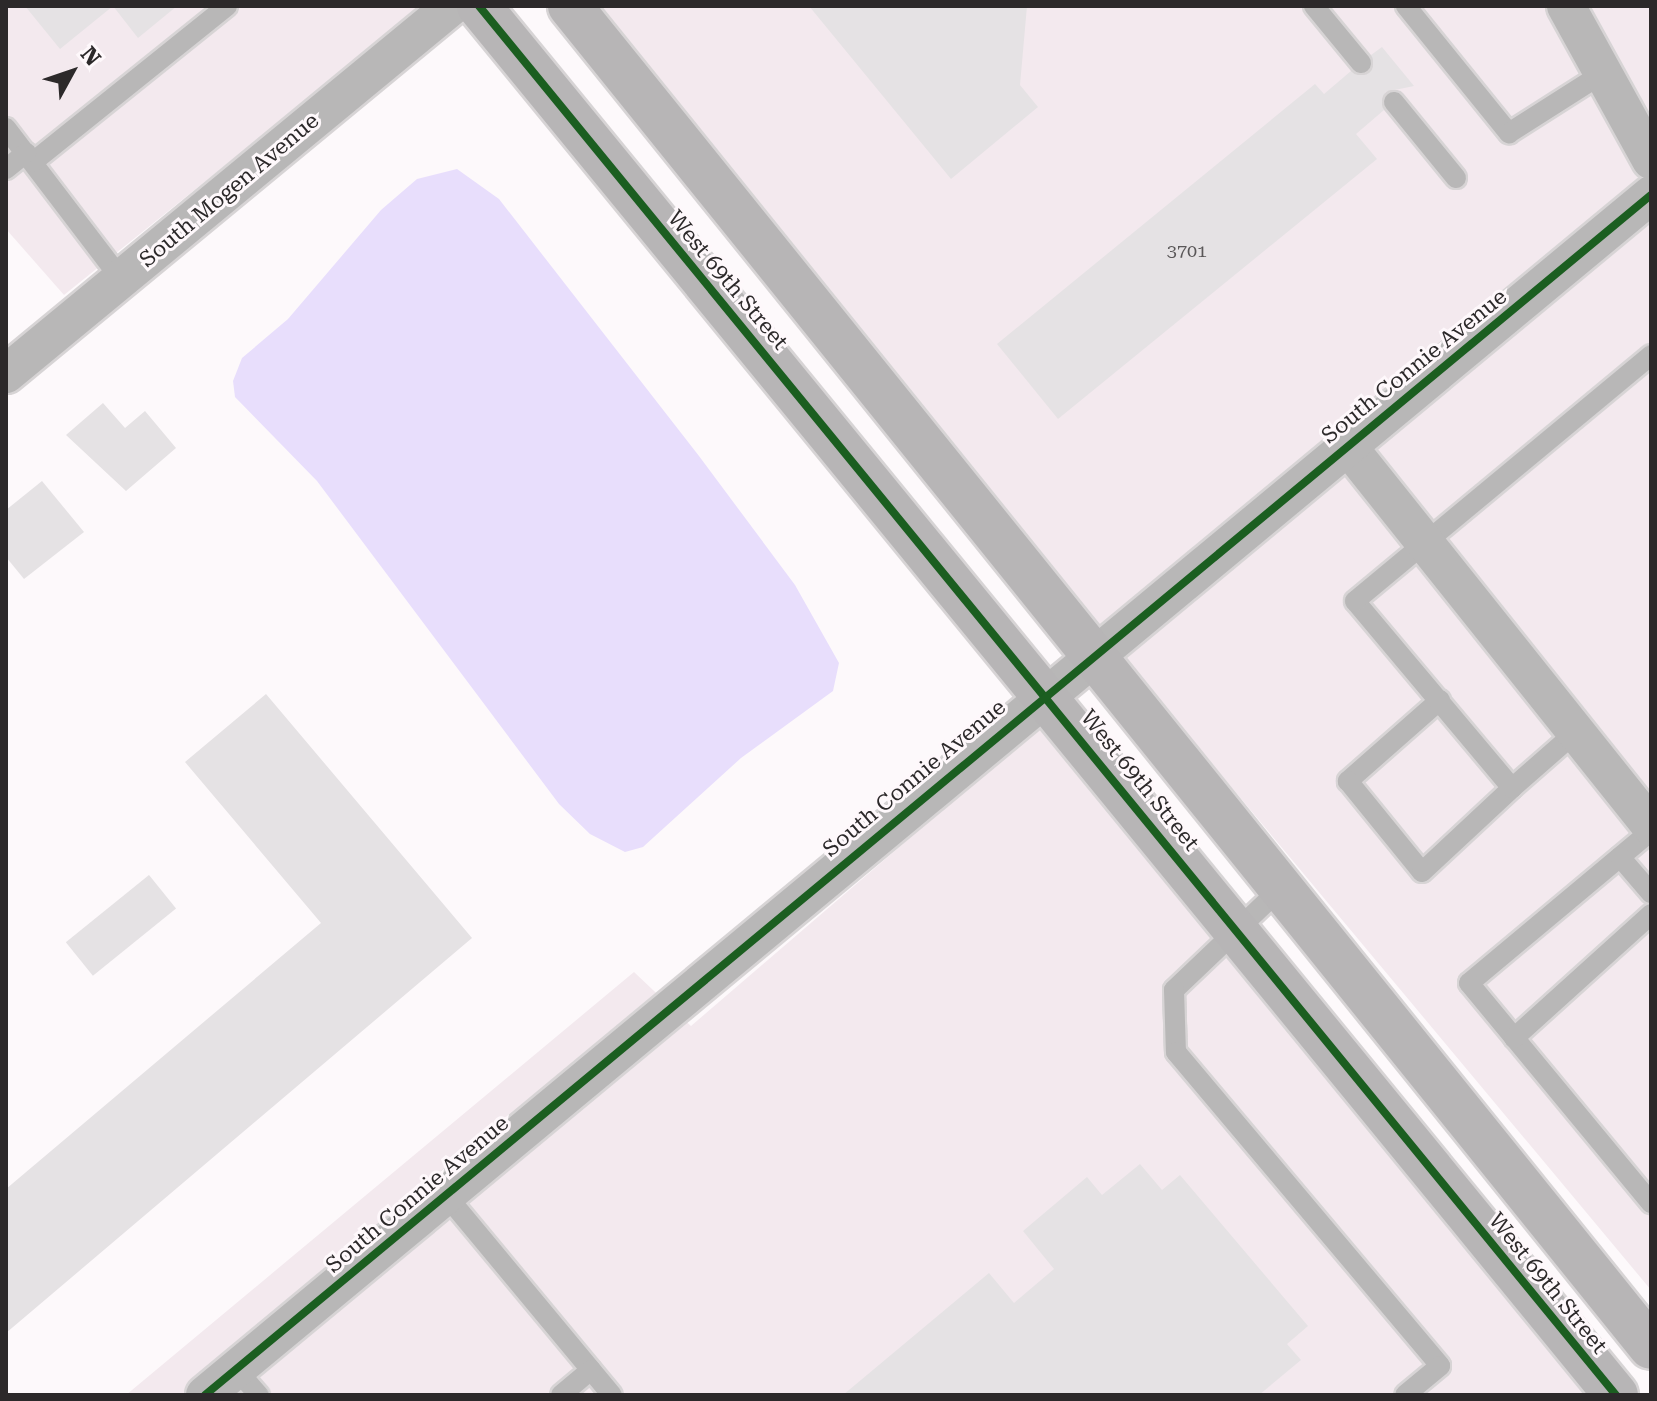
<!DOCTYPE html>
<html>
<head>
<meta charset="utf-8">
<style>
  body { margin:0 }
  #map { position:relative; width:1657px; height:1401px; overflow:hidden; background:#fdf9fb; font-family:"Roboto Serif",serif }
  div>[style] { position:absolute }
  .built>* { inset:0; background:#f3e9ee }
  .water>* { inset:0; background:#e8defc }
  .building>* { inset:0; background:#e5e2e4; transform-origin:0 0 }
  .roads { filter:drop-shadow(2px 0 #d7d4d5) drop-shadow(-2px 0 #d7d4d5) drop-shadow(0 2px #d7d4d5) drop-shadow(0 -2px #d7d4d5) }
  .lane>* { height:20px; margin:-10px; padding:0 10px; transform-origin:10px; border-radius:10px; background:#b8b7b7 }
  .street>* { height:38px; margin:-19px; padding:0 19px; transform-origin:19px; border-radius:19px; background:#b8b7b7 }
  .secondary>* { height:44px; margin:-22px; padding:0 22px; transform-origin:22px; border-radius:22px; background:#b7b5b6 }
  .cycleway>* { height:8px; margin:-4px; padding:0 4px; transform-origin:4px; border-radius:4px; background:#1b5e20 }
  span { translate:-50% -50%; white-space:nowrap; text-align:center; line-height:1.15; -webkit-text-stroke:6px #fef8fb; paint-order:stroke }
  .number-label { font-size:18px; color:#5a5758 }
  .number-label span { -webkit-text-stroke-width:0 }
  .street-label { font-size:22px; color:#2c292a }
  .frame { position:absolute; inset:0; border:8px solid #2c292a; pointer-events:none }
  .north { position:absolute; left:32px; top:32px; width:80px; height:80px; -webkit-text-stroke:6px #fef8fb; paint-order:stroke; rotate:50deg; font-size:22px; font-weight:700; line-height:32px; text-align:center; color:#2c292a }
  .north::after { content:''; display:block; margin:auto; width:28px; height:36px; background:#2c292a; clip-path:polygon(50% 0,100% 100%,50% 72%,0 100%) }
</style>
</head>
<body>
<div id="map">
  <div class="built">
    <i style="clip-path:polygon(6px 6px,423px 6px,64px 295px,6px 229px)"></i>
    <i style="clip-path:polygon(556px 6px,1651px 6px,1651px 1290px,920px 414px)"></i>
    <i style="clip-path:polygon(1039px 727px,1588px 1395px,126px 1395px,634px 972px,691px 1026px)"></i>
  </div>
  <div class="water">
    <i style="clip-path:polygon(457px 169px,499px 199px,699px 456px,795px 585px,839px 663px,833px 691px,741px 758px,643px 847px,625px 852px,590px 834px,559px 804px,317px 481px,235px 397px,233px 381px,242px 358px,288px 319px,381px 210px,417px 179px)"></i>
  </div>
  <div class="building">
    <i style="clip-path:polygon(25px 6px,177px 6px,138px 38px,113px 6px,60px 49px)"></i>
    <i style="clip-path:polygon(809px 6px,1027px 6px,1020px 85px,1038px 107px,951px 179px)"></i>
    <i style="clip-path:polygon(1382px 47px,1414px 86px,1385px 92px,1384px 110px,1356px 134px,1377px 159px,1058px 419px,997px 344px,1315px 84px,1324px 94px,1351px 71px,1369px 73px,1371px 55px)"></i>
    <i style="clip-path:polygon(103px 403px,125px 428px,145px 411px,176px 448px,126px 491px,66px 435px)"></i>
    <i style="clip-path:polygon(42px 481px,84px 532px,24px 579px,6px 557px,6px 510px)"></i>
    <i style="clip-path:polygon(266px 694px,472px 938px,6px 1333px,6px 1189px,321px 923px,185px 762px)"></i>
    <i style="left:149px;top:875px;width:43px;height:107px;rotate:51deg"></i>
    <i style="clip-path:polygon(1140px 1164px,1162px 1190px,1180px 1175px,1308px 1326px,1287px 1344px,1301px 1360px,1259px 1395px,843px 1395px,989px 1273px,1014px 1303px,1054px 1269px,1023px 1231px,1087px 1177px,1102px 1195px)"></i>
  </div>
  <div class="roads">
    <div class="lane">
      <i style="left:1314px;top:6px;width:74px;rotate:50.5deg"></i>
      <i style="left:1406px;top:6px;width:164px;rotate:51deg"></i>
      <i style="left:1509px;top:133px;width:108px;rotate:-32.5deg"></i>
      <i style="left:1394px;top:102px;width:98px;rotate:50.8deg"></i>
      <i style="left:6px;top:128px;width:190px;rotate:52.7deg"></i>
      <i style="left:33px;top:162px;width:249px;rotate:-38.8deg"></i>
      <i style="left:6px;top:169px;width:26px;rotate:-39deg"></i>
      <i style="left:1440px;top:700px;width:123px;rotate:138.6deg"></i>
      <i style="left:1348px;top:781px;width:117px;rotate:50.9deg"></i>
      <i style="left:1422px;top:872px;width:123px;rotate:-43deg"></i>
      <i style="left:1576px;top:732px;width:85px;rotate:138.8deg"></i>
      <i style="left:1512px;top:788px;width:244px;rotate:-130deg"></i>
      <i style="left:1355px;top:601px;width:385px;rotate:-39.7deg"></i>
      <i style="left:1651px;top:831px;width:237px;rotate:140.1deg"></i>
      <i style="left:1469px;top:983px;width:286px;rotate:50.4deg"></i>
      <i style="left:1620px;top:857px;width:48px;rotate:49.3deg"></i>
      <i style="left:1279px;top:890px;width:145px;rotate:136.4deg"></i>
      <i style="left:1174px;top:990px;width:62px;rotate:88.2deg"></i>
      <i style="left:1176px;top:1052px;width:410px;rotate:49.9deg"></i>
      <i style="left:1440px;top:1366px;width:45px;rotate:140.4deg"></i>
      <i style="left:1514px;top:1038px;width:185px;rotate:-42.1deg"></i>
      <i style="left:445px;top:1194px;width:261px;rotate:50.3deg"></i>
      <i style="left:236px;top:1369px;width:35px;rotate:49deg"></i>
      <i style="left:561px;top:1395px;width:39px;rotate:-40deg"></i>
    </div>
    <div class="street">
      <i style="left:1566px;top:6px;width:176px;rotate:61.1deg"></i>
      <i style="left:6px;top:374px;width:578px;rotate:-39.53deg"></i>
      <i style="left:1346px;top:444px;width:489px;rotate:51.4deg"></i>
      <i style="left:205px;top:1395px;width:1879px;rotate:-39.69deg"></i>
    </div>
    <div class="secondary">
      <i style="left:479px;top:6px;width:1795px;rotate:50.7deg"></i>
      <i style="left:570px;top:6px;width:1722px;rotate:51.13deg"></i>
    </div>
  </div>
  <div class="cycleway">
    <i style="left:479px;top:6px;width:1795px;rotate:50.7deg"></i>
    <i style="left:205px;top:1395px;width:1879px;rotate:-39.69deg"></i>
  </div>
  <div class="number-label">
    <span style="left:1187px;top:251px">3701</span>
  </div>
  <div class="street-label">
    <span style="left:229px;top:190px;rotate:-40deg">South Mogen Avenue</span>
    <span style="left:728px;top:280px;rotate:50deg">West 69th Street</span>
    <span style="left:1414px;top:366px;rotate:-39deg">South Connie Avenue</span>
    <span style="left:914px;top:778px;rotate:-40deg">South Connie Avenue</span>
    <span style="left:1140px;top:780px;rotate:51deg">West 69th Street</span>
    <span style="left:417px;top:1194px;rotate:-40deg">South Connie Avenue</span>
    <span style="left:1548px;top:1283px;rotate:51deg">West 69th Street</span>
  </div>
  <div class="frame"></div>
  <div class="north">N</div>
</div>
</body>
</html>
